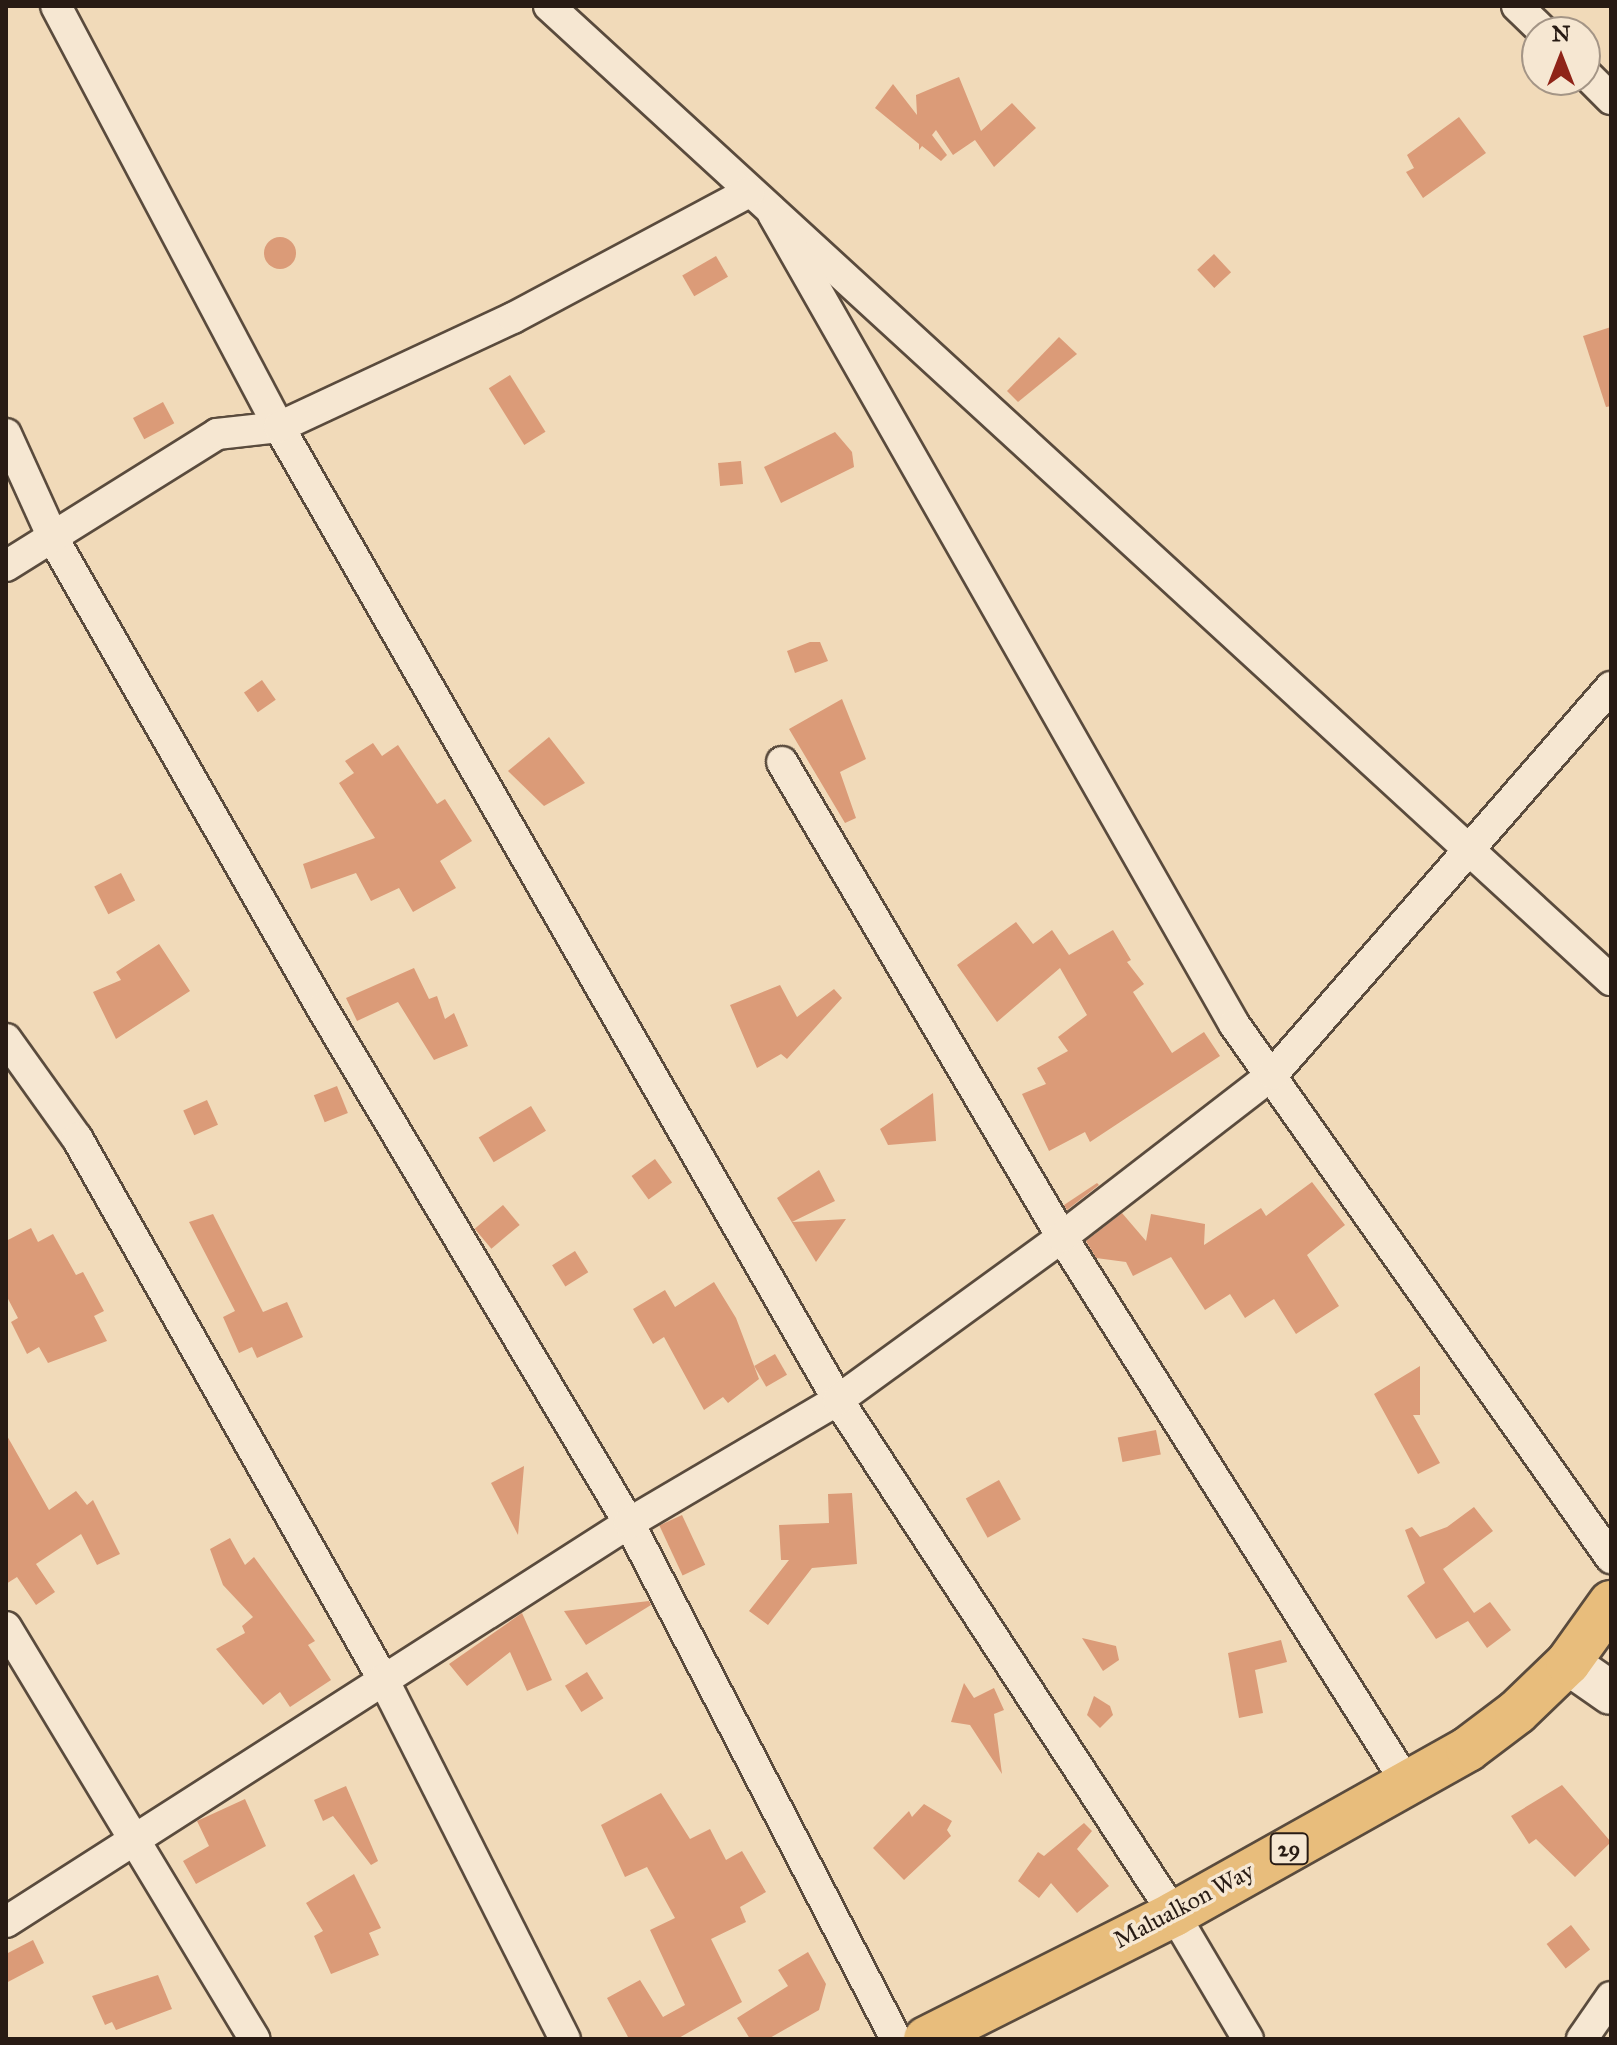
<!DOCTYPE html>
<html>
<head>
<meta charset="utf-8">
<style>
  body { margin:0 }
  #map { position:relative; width:1617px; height:2045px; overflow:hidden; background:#f1dab9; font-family:"IM FELL Great Primer",serif }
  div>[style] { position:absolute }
  .building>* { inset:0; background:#db9b78; transform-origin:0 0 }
  .round { border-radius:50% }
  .roads { filter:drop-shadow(2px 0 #5a4b3d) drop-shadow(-2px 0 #5a4b3d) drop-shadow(0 2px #5a4b3d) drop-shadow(0 -2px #5a4b3d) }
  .minor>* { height:30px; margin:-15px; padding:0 15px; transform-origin:15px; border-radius:15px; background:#f6e7d2 }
  .secondary>* { height:42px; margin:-21px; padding:0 21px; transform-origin:21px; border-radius:21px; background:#f6e7d2 }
  .primary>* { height:44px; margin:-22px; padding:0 22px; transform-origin:22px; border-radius:22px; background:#e8bd7c }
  span { translate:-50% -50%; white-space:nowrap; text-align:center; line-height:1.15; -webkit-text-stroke:7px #f6e7d2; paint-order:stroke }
  .shield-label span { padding:2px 6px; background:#f6e7d2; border:2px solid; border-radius:6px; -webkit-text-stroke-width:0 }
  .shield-label { font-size:22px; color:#281b14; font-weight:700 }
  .street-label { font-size:24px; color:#281b14 }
  .frame { position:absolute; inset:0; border:8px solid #281b14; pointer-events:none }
  .north { position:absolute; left:1521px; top:16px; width:80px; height:80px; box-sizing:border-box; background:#f6e7d2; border:2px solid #a49586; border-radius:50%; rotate:0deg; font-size:22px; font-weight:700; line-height:32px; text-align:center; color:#281b14 }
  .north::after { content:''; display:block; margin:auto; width:28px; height:36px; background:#8f2418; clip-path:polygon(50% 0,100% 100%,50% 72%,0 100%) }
</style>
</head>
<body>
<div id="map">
  <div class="building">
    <i style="clip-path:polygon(959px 77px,981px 131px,1012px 103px,1036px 128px,994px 167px,975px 140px,953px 155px,936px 130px,932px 135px,947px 155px,941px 161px,922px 146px,919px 150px,919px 144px,875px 108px,893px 84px,917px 115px,916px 95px)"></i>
    <i style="clip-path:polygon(1459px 117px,1486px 153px,1423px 198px,1406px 172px,1414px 168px,1407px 155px)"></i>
    <i class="round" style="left:264px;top:237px;width:32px;height:32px"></i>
    <i style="left:1214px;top:254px;width:25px;height:23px;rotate:47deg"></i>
    <i style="left:716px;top:256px;width:24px;height:39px;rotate:60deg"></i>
    <i style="clip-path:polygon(1611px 327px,1611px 406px,1606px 407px,1583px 336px)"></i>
    <i style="clip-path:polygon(1059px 337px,1077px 354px,1018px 402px,1007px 391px)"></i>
    <i style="left:510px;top:375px;width:67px;height:25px;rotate:58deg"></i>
    <i style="left:163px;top:402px;width:24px;height:34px;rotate:62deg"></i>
    <i style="clip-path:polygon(835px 432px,852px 452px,854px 467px,781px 503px,764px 467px)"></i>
    <i style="left:741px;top:461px;width:23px;height:23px;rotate:85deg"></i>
    <i style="clip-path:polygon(810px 642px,820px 642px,828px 661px,795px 673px,787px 651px)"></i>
    <i style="left:262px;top:680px;width:24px;height:22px;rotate:55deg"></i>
    <i style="clip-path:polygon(842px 699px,866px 759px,840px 772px,856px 818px,845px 823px,789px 729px)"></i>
    <i style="clip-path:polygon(549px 737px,585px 783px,544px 806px,508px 771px)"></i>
    <i style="clip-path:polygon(373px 743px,382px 756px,398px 745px,437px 804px,445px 799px,472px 841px,440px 861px,456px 888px,413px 912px,399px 888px,371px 901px,356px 873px,311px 889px,303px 864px,375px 838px,339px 783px,354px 773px,345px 761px)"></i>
    <i style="left:121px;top:873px;width:31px;height:30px;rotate:63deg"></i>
    <i style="clip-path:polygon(1016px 922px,1033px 944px,1052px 930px,1069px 955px,1113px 930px,1131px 960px,1127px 962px,1144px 984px,1133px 992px,1172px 1053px,1204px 1032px,1220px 1056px,1090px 1142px,1085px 1132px,1049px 1151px,1022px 1094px,1046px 1084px,1037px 1068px,1068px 1051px,1058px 1037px,1087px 1015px,1060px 968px,997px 1022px,957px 965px)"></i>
    <i style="clip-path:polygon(159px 944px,190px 991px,116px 1039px,93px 992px,121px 980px,116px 972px)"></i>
    <i style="clip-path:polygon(414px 968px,429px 999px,437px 996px,445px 1019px,454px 1013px,468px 1046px,434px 1060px,398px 1002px,357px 1021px,346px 998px)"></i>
    <i style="clip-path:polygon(780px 985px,797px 1017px,834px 989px,842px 998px,787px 1059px,781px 1054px,757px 1068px,730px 1005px)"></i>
    <i style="left:337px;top:1086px;width:29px;height:25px;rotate:68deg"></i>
    <i style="clip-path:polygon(933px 1093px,936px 1141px,888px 1145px,880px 1129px)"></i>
    <i style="left:207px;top:1100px;width:27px;height:26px;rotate:66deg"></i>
    <i style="left:531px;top:1106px;width:29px;height:61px;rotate:59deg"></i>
    <i style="left:655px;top:1159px;width:29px;height:29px;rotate:54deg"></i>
    <i style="clip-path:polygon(819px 1170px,835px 1201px,792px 1222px,846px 1219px,816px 1262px,777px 1198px)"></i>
    <i style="clip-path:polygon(1312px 1182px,1345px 1225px,1307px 1255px,1339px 1306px,1296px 1334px,1274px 1299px,1245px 1318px,1230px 1294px,1205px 1310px,1171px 1257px,1133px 1276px,1126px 1262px,1096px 1258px,1086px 1241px,1122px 1213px,1146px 1241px,1151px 1214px,1205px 1224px,1204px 1245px,1261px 1208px,1266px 1216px)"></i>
    <i style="clip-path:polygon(1097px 1183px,1099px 1185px,1067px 1210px,1064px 1205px)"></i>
    <i style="left:503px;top:1205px;width:26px;height:37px;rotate:50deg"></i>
    <i style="clip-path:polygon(213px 1214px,263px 1312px,287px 1302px,303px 1337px,257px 1358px,252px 1347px,239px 1353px,223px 1317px,235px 1311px,189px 1222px)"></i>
    <i style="clip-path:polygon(31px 1228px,38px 1242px,53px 1234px,76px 1275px,83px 1272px,104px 1311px,94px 1316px,107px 1341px,48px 1363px,39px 1347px,27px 1354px,11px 1322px,18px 1318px,6px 1295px,6px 1241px)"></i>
    <i style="left:575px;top:1251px;width:25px;height:27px;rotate:58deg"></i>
    <i style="clip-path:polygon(714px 1282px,736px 1318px,759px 1379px,728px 1403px,723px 1397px,704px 1410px,664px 1337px,653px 1344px,633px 1309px,665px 1290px,675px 1307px)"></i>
    <i style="left:775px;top:1354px;width:24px;height:24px;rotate:60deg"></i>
    <i style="clip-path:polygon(1420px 1366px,1420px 1415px,1413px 1415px,1440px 1463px,1418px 1474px,1374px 1394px)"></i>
    <i style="left:1156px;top:1430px;width:25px;height:39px;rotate:79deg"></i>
    <i style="clip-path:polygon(6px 1434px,49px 1510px,76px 1491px,87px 1505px,93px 1500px,120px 1554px,97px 1565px,81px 1534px,36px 1564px,55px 1592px,36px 1605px,17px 1577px,6px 1584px)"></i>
    <i style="clip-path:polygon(524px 1466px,518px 1535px,491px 1483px)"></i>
    <i style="left:999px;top:1480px;width:45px;height:38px;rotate:61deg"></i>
    <i style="clip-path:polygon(852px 1493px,857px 1564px,812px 1568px,768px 1625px,749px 1611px,789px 1560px,781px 1560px,779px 1525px,829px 1523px,828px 1494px)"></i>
    <i style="clip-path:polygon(1474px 1507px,1493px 1531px,1443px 1569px,1474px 1613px,1490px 1602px,1511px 1630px,1487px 1648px,1468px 1621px,1436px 1639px,1407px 1596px,1425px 1583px,1405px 1530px,1412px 1527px,1420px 1537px,1447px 1527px)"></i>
    <i style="left:682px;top:1515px;width:55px;height:25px;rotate:65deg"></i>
    <i style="clip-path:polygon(230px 1538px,245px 1565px,254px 1557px,315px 1641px,308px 1645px,331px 1680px,290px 1707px,280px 1692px,263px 1705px,216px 1649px,245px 1633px,242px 1626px,253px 1617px,223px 1585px,210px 1549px)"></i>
    <i style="clip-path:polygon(649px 1601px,651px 1605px,586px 1645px,564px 1611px)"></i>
    <i style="clip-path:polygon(522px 1613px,552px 1680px,527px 1691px,510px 1652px,467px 1686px,449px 1664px)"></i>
    <i style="clip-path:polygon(1082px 1638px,1116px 1646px,1119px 1660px,1103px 1671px)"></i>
    <i style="clip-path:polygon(1281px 1640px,1287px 1662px,1255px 1670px,1263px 1713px,1239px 1718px,1228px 1653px)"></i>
    <i style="left:587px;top:1672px;width:31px;height:26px;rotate:58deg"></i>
    <i style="clip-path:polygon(964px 1683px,974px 1698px,994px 1688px,1004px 1710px,994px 1714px,1002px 1774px,970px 1725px,951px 1722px)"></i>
    <i style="clip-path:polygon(1094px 1696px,1110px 1706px,1113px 1715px,1100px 1728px,1087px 1715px)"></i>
    <i style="clip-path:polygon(1562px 1785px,1611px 1842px,1575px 1877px,1536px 1839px,1529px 1844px,1511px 1816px)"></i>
    <i style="clip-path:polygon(346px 1786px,378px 1861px,371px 1865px,333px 1816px,323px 1821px,314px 1800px)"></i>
    <i style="clip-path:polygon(661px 1793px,690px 1839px,710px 1829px,726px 1860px,742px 1851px,766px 1892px,740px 1907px,746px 1922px,711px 1939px,742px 2002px,677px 2039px,624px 2039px,628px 2037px,607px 1998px,640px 1980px,663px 2017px,685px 2005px,650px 1930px,675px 1918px,647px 1867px,625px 1877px,601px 1825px)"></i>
    <i style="clip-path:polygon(245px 1799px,266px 1846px,196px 1884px,183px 1861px,209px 1846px,197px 1821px)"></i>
    <i style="clip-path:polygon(924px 1804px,952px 1821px,947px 1830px,951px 1836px,904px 1880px,873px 1848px,909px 1811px,912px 1817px)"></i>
    <i style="clip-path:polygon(1084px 1823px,1092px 1831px,1077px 1849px,1109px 1886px,1077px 1913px,1051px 1883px,1039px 1898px,1018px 1881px,1038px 1852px,1044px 1856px)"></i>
    <i style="clip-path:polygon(354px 1874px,381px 1928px,369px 1933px,379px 1955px,331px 1974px,314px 1936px,323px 1931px,306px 1903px)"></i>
    <i style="left:1571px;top:1925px;width:31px;height:31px;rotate:52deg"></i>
    <i style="clip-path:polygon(33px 1940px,44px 1963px,6px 1983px,6px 1954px)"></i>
    <i style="clip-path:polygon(808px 1952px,826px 1984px,819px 2010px,768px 2039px,750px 2039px,737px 2018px,788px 1986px,778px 1970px)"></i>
    <i style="clip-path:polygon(158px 1975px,172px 2009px,116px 2030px,112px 2022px,105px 2025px,92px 1996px)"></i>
  </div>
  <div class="roads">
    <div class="minor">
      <i style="left:56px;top:6px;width:476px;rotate:62.1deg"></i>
      <i style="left:279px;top:427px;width:1122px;rotate:60.12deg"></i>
      <i style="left:838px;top:1400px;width:614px;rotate:56.83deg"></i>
      <i style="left:1174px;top:1914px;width:145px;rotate:59.4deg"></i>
      <i style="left:549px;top:6px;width:1441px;rotate:42.53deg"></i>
      <i style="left:1517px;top:6px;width:37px;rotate:44deg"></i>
      <i style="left:1585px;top:73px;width:37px;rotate:45deg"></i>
      <i style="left:773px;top:214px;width:932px;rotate:60.35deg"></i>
      <i style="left:1234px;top:1024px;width:654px;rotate:54.78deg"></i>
      <i style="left:6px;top:434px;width:116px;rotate:65.6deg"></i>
      <i style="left:54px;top:540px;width:539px;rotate:60.2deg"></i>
      <i style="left:322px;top:1008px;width:600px;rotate:59.2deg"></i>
      <i style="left:629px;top:1523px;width:581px;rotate:62.64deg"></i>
      <i style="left:6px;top:566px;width:249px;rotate:-32deg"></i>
      <i style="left:217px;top:434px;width:62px;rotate:-6.4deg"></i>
      <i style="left:279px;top:427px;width:258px;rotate:-25deg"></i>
      <i style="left:513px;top:318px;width:268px;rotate:-28.1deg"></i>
      <i style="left:782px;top:762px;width:551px;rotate:59.48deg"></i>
      <i style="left:1062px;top:1237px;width:644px;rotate:57.74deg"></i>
      <i style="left:6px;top:1039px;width:122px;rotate:54.4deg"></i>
      <i style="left:77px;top:1138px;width:622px;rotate:60.51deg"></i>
      <i style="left:383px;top:1679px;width:403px;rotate:63.2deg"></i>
      <i style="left:6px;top:1627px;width:481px;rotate:58.9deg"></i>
      <i style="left:6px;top:1922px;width:740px;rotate:-32.64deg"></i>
      <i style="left:629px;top:1523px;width:243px;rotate:-30.5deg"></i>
      <i style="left:838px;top:1400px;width:277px;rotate:-36deg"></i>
      <i style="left:1062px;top:1237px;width:267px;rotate:-37.7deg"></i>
      <i style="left:1273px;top:1074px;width:514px;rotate:-48.87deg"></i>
      <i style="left:1582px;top:2039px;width:51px;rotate:-55.4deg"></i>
    </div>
    <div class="secondary">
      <i style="left:1568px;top:1663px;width:52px;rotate:34.9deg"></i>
    </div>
    <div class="primary">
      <i style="left:926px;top:2039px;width:278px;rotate:-26.7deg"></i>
      <i style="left:1174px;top:1914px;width:337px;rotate:-29.3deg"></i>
      <i style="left:1468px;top:1749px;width:61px;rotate:-37.1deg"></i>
      <i style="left:1517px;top:1712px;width:71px;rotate:-43.9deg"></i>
      <i style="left:1568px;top:1663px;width:74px;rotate:-54.4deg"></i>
    </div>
  </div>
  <div class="shield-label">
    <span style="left:1289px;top:1849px">29</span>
  </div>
  <div class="street-label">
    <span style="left:1184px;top:1906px;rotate:-28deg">Malualkon Way</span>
  </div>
  <div class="frame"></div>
  <div class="north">N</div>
</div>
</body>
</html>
